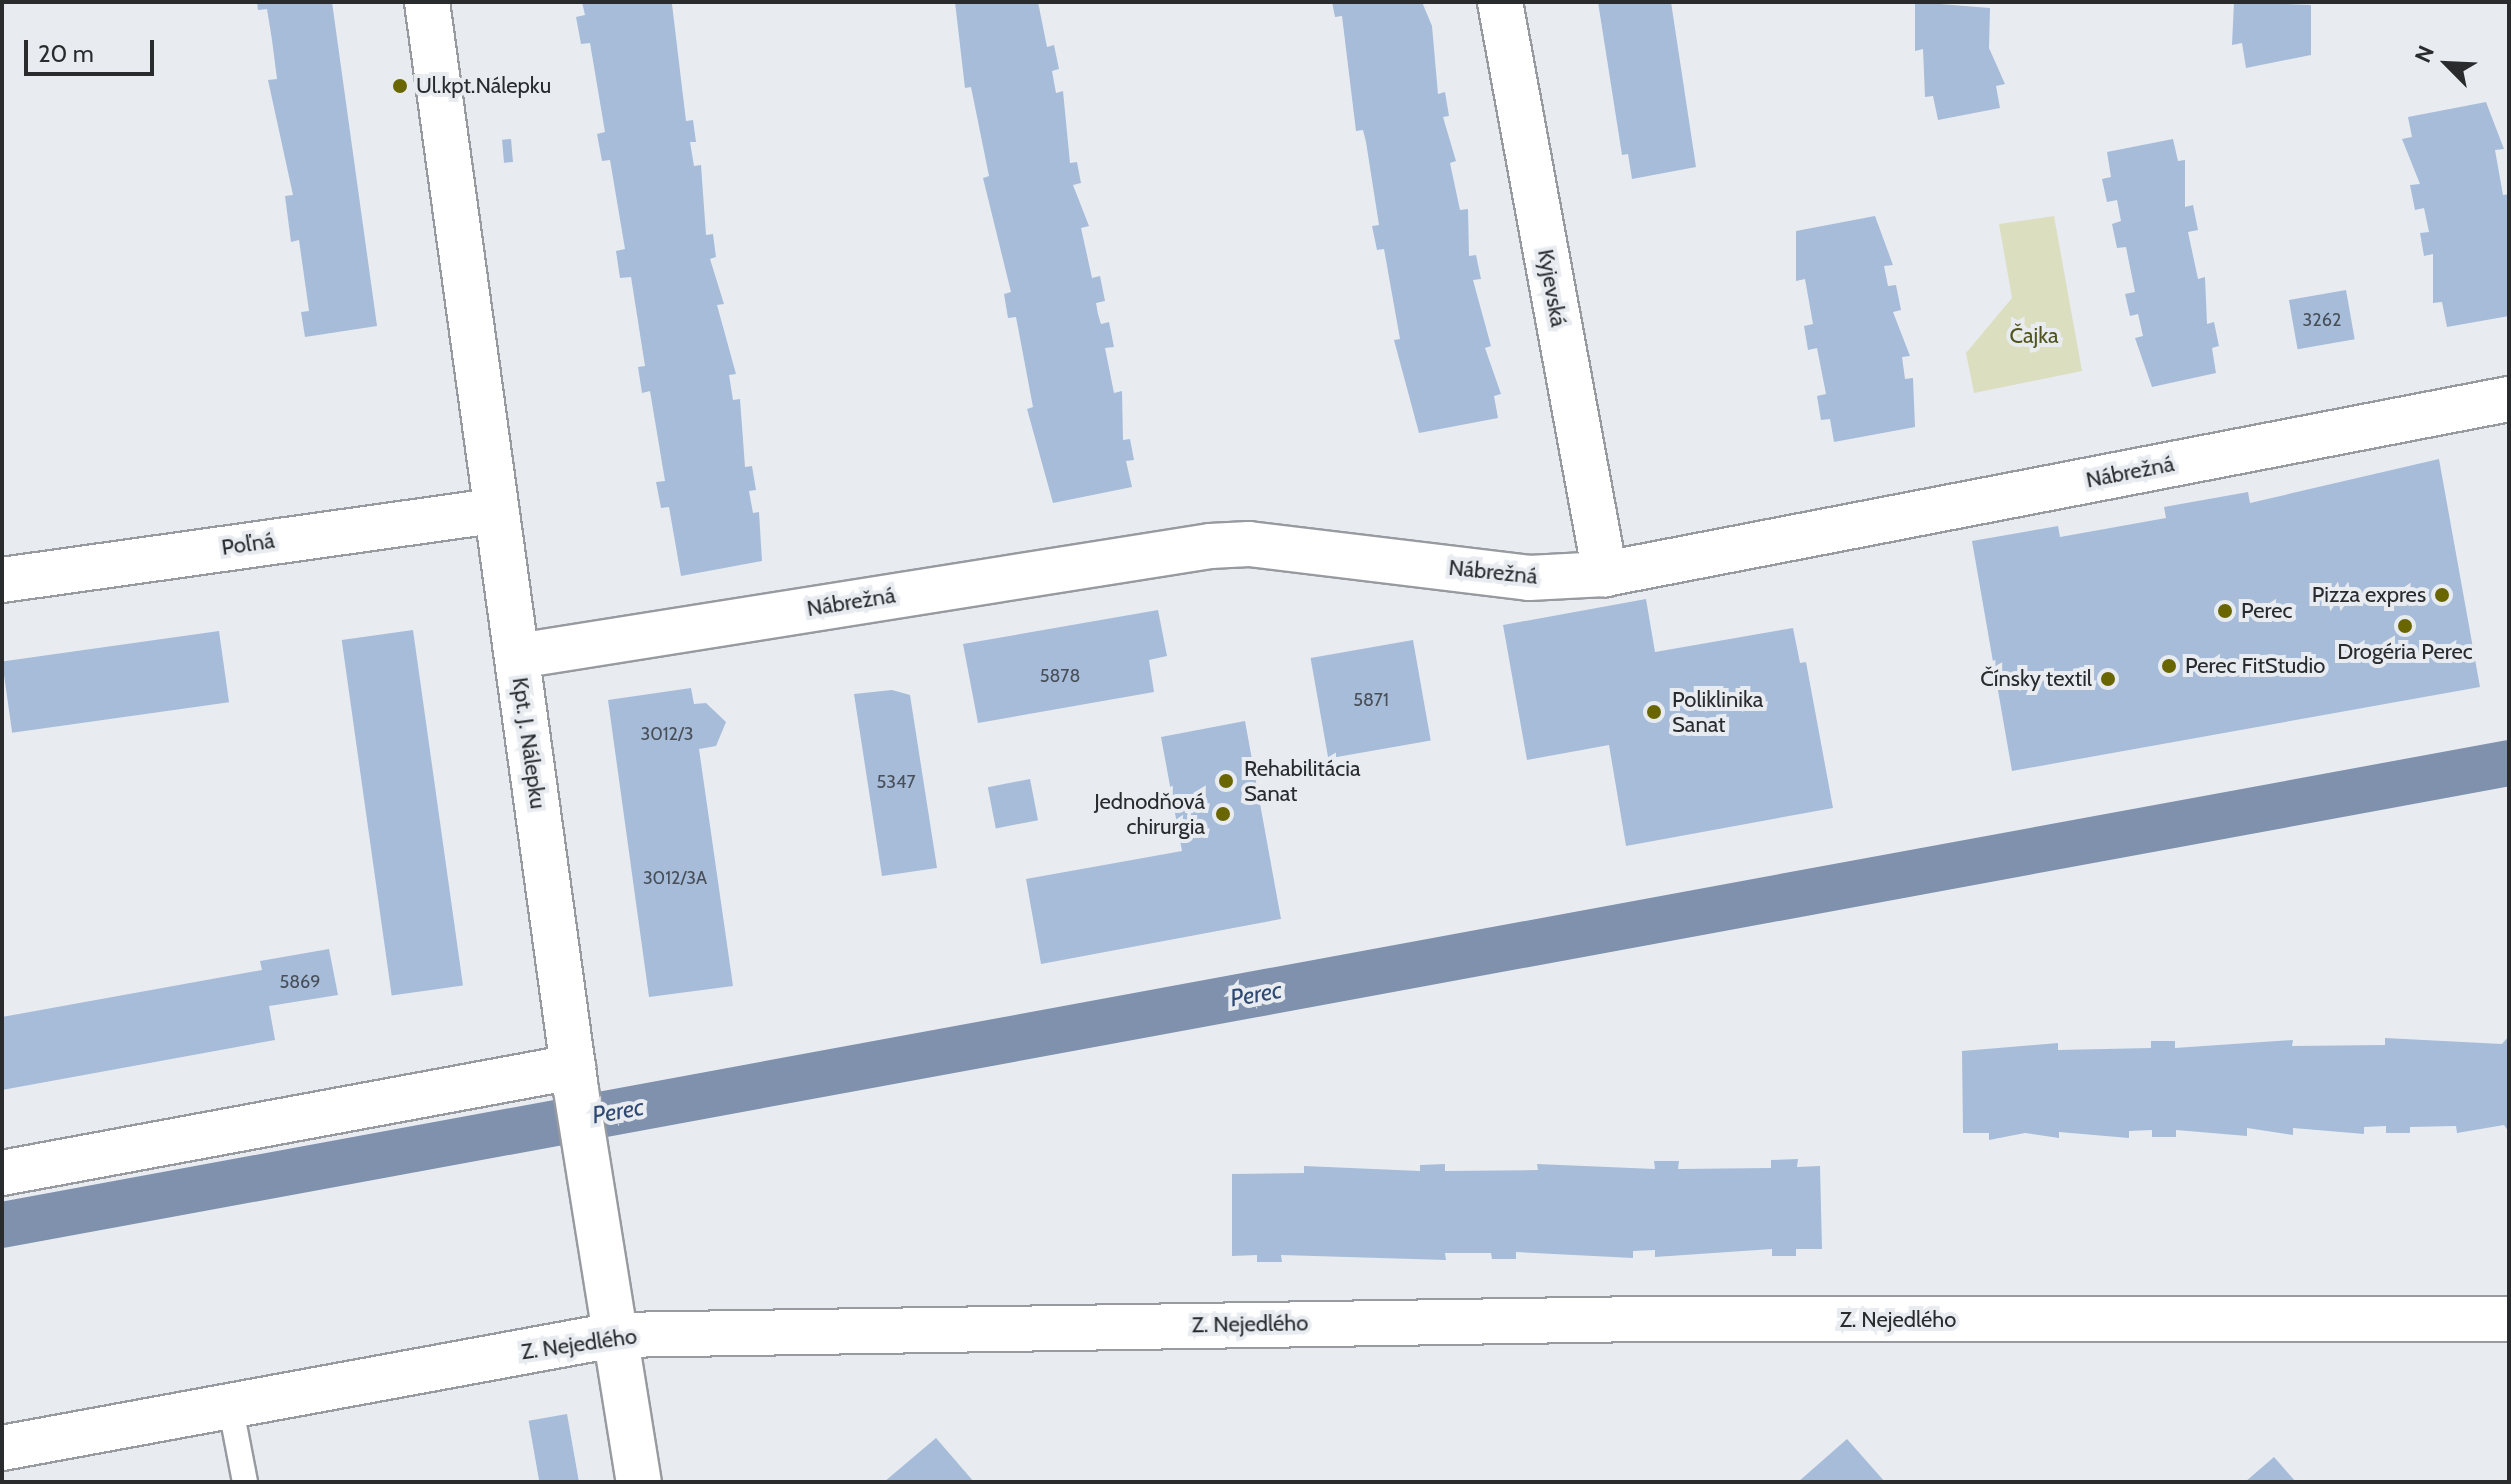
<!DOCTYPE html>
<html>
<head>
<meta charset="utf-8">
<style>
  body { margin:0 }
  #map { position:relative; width:2511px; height:1484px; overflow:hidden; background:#e8ecf1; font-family:Cabin,sans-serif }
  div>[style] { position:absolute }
  .green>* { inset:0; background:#dcdec0 }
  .canal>* { height:46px; margin:-23px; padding:0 23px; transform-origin:23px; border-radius:23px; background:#7f91ad }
  .building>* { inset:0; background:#a7bcd9; transform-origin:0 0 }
  .roads { filter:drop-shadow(2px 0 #979a9f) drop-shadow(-2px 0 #979a9f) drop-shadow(0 2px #979a9f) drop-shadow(0 -2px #979a9f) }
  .lane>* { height:24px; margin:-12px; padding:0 12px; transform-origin:12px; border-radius:12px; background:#fff }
  .street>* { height:44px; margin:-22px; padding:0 22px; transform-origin:22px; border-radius:22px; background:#fff }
  .dots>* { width:22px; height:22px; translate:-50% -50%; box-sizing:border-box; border:4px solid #e8ecf1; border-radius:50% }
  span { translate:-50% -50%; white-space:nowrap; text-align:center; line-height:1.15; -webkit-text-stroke:8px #e8ecf1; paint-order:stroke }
  .number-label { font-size:18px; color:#484f58 }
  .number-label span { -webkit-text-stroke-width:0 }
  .poi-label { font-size:22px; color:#292b2d }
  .left { translate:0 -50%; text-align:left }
  .right { translate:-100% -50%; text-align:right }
  .street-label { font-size:22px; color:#292b2d }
  .park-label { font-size:22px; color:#52541d }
  .water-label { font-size:24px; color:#2f4972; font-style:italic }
  .frame { position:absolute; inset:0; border:4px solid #292b2d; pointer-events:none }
  .north { position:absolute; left:2407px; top:24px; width:80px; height:80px; -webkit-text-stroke:6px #e8ecf1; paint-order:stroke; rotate:294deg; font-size:22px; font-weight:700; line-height:32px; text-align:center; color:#292b2d }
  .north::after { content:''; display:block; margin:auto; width:28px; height:36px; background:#292b2d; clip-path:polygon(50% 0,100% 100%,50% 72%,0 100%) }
  .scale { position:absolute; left:24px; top:40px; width:130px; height:36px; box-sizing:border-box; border:4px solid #292b2d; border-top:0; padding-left:10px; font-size:24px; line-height:28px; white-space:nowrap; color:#292b2d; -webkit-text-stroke:6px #e8ecf1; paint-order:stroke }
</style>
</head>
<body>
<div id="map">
  <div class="green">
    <i style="clip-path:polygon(2054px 216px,2082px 371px,1974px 393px,1966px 353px,2012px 298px,1999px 224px)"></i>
  </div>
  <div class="canal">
    <i style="left:2px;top:1225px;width:2549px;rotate:-10.44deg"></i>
  </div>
  <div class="building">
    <i style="clip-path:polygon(257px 2px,332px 2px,377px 326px,305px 337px,301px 312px,309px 311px,299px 240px,291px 242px,285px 196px,293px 195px,268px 80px,277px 79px,272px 40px,267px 9px,258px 10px)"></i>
    <i style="clip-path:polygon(582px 2px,672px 4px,686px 121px,693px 120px,696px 142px,690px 142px,694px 166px,701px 165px,706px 235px,713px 234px,716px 257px,710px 259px,724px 304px,717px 305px,736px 374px,729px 375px,733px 400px,740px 399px,745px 467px,752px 466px,756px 490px,749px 491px,753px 513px,759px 512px,762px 561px,681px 576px,669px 507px,661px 508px,656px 482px,665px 481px,650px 391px,642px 393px,638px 367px,645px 366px,631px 277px,620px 278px,616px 251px,625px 249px,610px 160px,602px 161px,597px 134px,605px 132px,590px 43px,581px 44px,576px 17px,585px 15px)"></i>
    <i style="clip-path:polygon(955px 2px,1038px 2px,1047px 47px,1054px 45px,1059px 69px,1052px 71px,1056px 93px,1063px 91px,1070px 163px,1077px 162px,1081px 183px,1073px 185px,1089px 226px,1081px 228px,1092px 278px,1100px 276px,1105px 301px,1096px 303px,1098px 314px,1101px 324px,1109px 322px,1114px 347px,1105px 348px,1114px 393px,1122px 391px,1123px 440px,1130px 439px,1134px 460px,1126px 461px,1132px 487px,1053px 503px,1027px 409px,1033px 407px,1016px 317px,1008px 318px,1004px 294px,1011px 292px,983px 178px,989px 176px,971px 87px,965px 88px)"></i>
    <i style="clip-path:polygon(1332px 2px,1422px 2px,1432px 26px,1438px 94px,1445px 92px,1449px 116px,1443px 117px,1456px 161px,1450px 163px,1460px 210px,1468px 209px,1469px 256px,1476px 255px,1481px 279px,1473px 280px,1491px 346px,1485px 348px,1501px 394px,1494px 396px,1498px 418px,1419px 433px,1394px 340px,1400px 339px,1384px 249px,1377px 250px,1372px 226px,1379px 225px,1366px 142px,1363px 130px,1356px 131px,1342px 16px,1335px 17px)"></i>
    <i style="clip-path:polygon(1598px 2px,1671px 2px,1696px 167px,1632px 179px,1628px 154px,1622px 155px)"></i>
    <i style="clip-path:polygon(1915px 2px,1990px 8px,1989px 48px,2005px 84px,1996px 86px,2000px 108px,1938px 120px,1933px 96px,1925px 97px,1923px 49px,1915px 51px)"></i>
    <i style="clip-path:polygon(2234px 2px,2311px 5px,2311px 55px,2246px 68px,2242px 43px,2232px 45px)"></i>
    <i style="clip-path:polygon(2486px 102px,2504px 149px,2495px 150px,2503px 195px,2509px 194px,2509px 316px,2447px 327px,2442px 302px,2433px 303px,2433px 254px,2424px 256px,2420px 233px,2429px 232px,2424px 208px,2415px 210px,2410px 185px,2420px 184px,2402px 139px,2412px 137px,2408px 117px)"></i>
    <i style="left:511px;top:139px;width:23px;height:9px;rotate:85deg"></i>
    <i style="clip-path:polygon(2173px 139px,2178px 161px,2185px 160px,2185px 207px,2193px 205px,2198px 230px,2188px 232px,2198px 279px,2205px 277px,2207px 324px,2214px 322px,2219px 346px,2212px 348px,2216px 373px,2152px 387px,2135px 338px,2143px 336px,2138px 314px,2130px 316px,2125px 294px,2135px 292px,2126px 247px,2117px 248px,2112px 224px,2121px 221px,2117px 200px,2107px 202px,2102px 179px,2111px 177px,2107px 152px)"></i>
    <i style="clip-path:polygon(1875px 216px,1893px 265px,1884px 266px,1888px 286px,1896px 285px,1901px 310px,1893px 312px,1910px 356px,1902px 357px,1905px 379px,1913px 378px,1915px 427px,1834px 442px,1830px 419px,1821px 420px,1817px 396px,1826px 394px,1817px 348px,1808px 350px,1804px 326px,1813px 324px,1805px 279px,1796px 281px,1796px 231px)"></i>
    <i style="left:2346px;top:290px;width:50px;height:58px;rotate:80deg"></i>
    <i style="clip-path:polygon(2439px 459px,2480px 687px,2012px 771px,1972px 541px,2058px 526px,2060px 537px,2166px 518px,2164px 507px,2248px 492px,2250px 503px)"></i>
    <i style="clip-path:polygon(1646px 599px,1655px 652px,1793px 628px,1800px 663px,1806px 662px,1833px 808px,1626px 846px,1609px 745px,1527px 760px,1503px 625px)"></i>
    <i style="clip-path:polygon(1158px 610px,1167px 656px,1149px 660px,1154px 692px,978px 723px,963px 644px)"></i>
    <i style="left:413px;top:630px;width:359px;height:72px;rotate:82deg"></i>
    <i style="left:219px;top:631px;width:72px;height:219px;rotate:82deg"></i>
    <i style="left:1413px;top:640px;width:102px;height:104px;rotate:80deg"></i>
    <i style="clip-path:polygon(691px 688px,694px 704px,706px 703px,726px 722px,716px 746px,699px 749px,733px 986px,649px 997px,608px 700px)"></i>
    <i style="clip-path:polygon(892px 690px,910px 695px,937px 868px,882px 876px,854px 694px)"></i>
    <i style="clip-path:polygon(1245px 721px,1281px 919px,1041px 964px,1026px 879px,1182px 851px,1161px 737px)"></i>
    <i style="left:1030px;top:779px;width:42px;height:43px;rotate:79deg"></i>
    <i style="clip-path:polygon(329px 949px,338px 995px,269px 1006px,275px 1040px,2px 1090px,2px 1017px,262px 970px,260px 961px)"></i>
    <i style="clip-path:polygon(2509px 1036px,2509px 1132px,2504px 1125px,2457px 1133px,2456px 1126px,2410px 1127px,2410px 1133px,2386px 1133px,2386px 1126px,2364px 1127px,2364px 1134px,2293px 1128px,2293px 1135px,2247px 1128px,2247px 1136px,2176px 1130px,2176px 1137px,2152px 1137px,2152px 1130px,2129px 1131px,2129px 1138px,2059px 1132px,2059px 1138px,2025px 1133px,1989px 1140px,1989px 1133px,1963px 1133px,1962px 1051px,2058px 1043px,2058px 1050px,2151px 1048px,2151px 1041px,2175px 1041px,2175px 1048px,2293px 1040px,2292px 1046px,2385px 1045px,2385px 1038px,2502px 1044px)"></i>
    <i style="clip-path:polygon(1798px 1159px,1797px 1167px,1820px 1166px,1822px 1249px,1796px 1249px,1796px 1256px,1772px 1256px,1772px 1249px,1655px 1257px,1655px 1250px,1633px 1251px,1633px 1258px,1516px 1252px,1516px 1259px,1492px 1259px,1491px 1253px,1445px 1253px,1446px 1260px,1281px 1255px,1282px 1262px,1257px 1262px,1257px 1255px,1232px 1256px,1232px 1174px,1304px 1173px,1304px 1166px,1420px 1171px,1420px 1165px,1445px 1164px,1445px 1171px,1538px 1170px,1537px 1164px,1655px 1169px,1654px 1161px,1679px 1161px,1678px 1169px,1771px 1168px,1771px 1160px)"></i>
    <i style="left:567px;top:1414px;width:69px;height:39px;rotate:80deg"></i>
    <i style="clip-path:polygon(936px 1438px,974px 1482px,884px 1482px)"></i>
    <i style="clip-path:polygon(1847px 1439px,1885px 1482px,1798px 1482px)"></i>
    <i style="clip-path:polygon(2274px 1457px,2296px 1482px,2245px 1482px)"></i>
  </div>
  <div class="roads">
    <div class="lane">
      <i style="left:230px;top:1404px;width:79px;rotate:79.1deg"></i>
    </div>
    <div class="street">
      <i style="left:427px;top:2px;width:1098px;rotate:82.2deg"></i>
      <i style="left:576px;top:1090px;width:397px;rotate:80.9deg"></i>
      <i style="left:1500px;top:2px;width:582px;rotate:79.6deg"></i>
      <i style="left:2px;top:580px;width:498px;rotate:-8deg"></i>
      <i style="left:518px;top:656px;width:701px;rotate:-9.03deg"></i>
      <i style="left:1210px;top:546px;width:39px;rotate:-3deg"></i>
      <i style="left:1249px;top:544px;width:282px;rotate:6.9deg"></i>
      <i style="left:1529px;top:578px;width:76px;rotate:-3deg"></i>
      <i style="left:1605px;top:574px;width:921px;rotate:-10.96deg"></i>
      <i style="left:2px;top:1173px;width:581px;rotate:-10.52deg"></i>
      <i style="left:2px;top:1448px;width:622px;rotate:-10.46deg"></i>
      <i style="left:614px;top:1335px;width:1034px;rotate:-0.89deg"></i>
      <i style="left:1648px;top:1319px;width:861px"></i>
    </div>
  </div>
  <div class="dots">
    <i style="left:400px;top:86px;background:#696600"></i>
    <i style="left:2442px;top:595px;background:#696600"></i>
    <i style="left:2225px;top:611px;background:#696600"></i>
    <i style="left:2405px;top:626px;background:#696600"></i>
    <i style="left:2169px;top:666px;background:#696600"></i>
    <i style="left:2108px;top:679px;background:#696600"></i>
    <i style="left:1654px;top:712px;background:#696600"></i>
    <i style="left:1226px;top:781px;background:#696600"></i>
    <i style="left:1223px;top:814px;background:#696600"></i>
  </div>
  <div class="number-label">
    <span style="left:2322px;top:320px">3262</span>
    <span style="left:1060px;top:676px">5878</span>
    <span style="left:1371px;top:700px">5871</span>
    <span style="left:667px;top:734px">3012/3</span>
    <span style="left:896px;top:782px">5347</span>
    <span style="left:675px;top:878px">3012/3A</span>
    <span style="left:300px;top:982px">5869</span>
  </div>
  <div class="poi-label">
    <span class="left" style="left:416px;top:86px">Ul.kpt.Nálepku</span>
    <span class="right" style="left:2426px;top:595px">Pizza expres</span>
    <span class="left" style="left:2241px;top:611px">Perec</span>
    <span style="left:2405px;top:652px">Drogéria Perec</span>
    <span class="left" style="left:2185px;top:666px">Perec FitStudio</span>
    <span class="right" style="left:2092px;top:679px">Čínsky textil</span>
    <span class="left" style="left:1672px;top:712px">Poliklinika<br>Sanat</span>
    <span class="left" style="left:1244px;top:781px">Rehabilitácia<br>Sanat</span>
    <span class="right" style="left:1205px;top:814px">Jednodňová<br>chirurgia</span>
  </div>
  <div class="street-label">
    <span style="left:1552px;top:288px;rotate:80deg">Kyjevská</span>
    <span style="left:2130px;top:472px;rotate:-11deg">Nábrežná</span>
    <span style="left:248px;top:544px;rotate:-8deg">Poľná</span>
    <span style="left:1493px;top:572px;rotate:6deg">Nábrežná</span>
    <span style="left:851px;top:602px;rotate:-9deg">Nábrežná</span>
    <span style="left:529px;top:743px;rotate:82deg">Kpt. J. Nálepku</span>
    <span style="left:1898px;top:1320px">Z. Nejedlého</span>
    <span style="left:1250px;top:1324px;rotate:-1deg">Z. Nejedlého</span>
    <span style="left:579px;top:1344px;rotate:-8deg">Z. Nejedlého</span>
  </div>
  <div class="park-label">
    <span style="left:2034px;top:336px">Čajka</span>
  </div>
  <div class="water-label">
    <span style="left:1256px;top:994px;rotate:-10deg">Perec</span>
    <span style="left:618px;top:1111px;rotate:-10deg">Perec</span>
  </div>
  <div class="frame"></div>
  <div class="north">N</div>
  <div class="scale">20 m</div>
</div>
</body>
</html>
